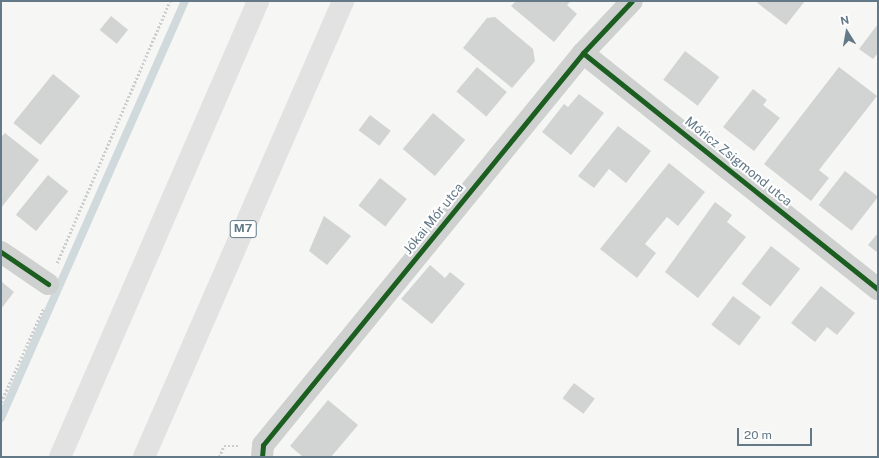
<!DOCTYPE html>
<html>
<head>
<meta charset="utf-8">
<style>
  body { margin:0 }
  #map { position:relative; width:879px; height:458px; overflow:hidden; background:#f6f6f4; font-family:"Public Sans",sans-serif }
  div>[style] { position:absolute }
  .stream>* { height:8px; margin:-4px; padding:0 4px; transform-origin:4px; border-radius:4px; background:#d0d9db }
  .building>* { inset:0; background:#d2d3d3; transform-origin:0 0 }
  .path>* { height:2.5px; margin-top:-1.25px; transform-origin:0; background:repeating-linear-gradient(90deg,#cccdce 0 2px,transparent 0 4px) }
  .street>* { height:22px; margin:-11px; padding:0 11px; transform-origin:11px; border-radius:11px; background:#cfd1d1 }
  .highway>* { height:22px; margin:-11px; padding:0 11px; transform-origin:11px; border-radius:11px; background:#e2e2e3 }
  .cycleway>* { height:5px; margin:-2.5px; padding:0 2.5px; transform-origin:2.5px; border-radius:2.5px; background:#1b5e20 }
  span { translate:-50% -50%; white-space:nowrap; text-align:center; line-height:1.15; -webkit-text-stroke:4px #fff; paint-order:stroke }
  .shield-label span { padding:1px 3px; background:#fff; border:1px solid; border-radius:3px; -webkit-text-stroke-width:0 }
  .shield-label { font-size:12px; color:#637987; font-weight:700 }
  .street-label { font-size:13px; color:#637987 }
  .frame { position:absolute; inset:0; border:2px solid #637987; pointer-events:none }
  .north { position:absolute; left:827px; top:12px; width:40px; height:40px; -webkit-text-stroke:3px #fff; paint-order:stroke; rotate:349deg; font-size:11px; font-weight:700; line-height:16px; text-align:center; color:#637987 }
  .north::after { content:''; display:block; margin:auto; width:14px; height:18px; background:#637987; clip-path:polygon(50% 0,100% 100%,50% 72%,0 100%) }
  .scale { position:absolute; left:737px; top:428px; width:75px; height:18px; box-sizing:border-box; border:2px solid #637987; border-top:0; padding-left:5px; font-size:12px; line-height:14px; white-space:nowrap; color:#637987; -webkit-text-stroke:3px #fff; paint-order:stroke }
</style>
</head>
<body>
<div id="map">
  <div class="stream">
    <i style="left:1px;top:418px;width:456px;rotate:-66.2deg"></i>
  </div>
  <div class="building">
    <i style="clip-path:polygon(516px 1px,571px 1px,567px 5px,577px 14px,554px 42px,511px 6px)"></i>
    <i style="clip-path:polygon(755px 1px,805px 1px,786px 25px)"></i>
    <i style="left:111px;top:16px;width:22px;height:18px;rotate:39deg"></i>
    <i style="clip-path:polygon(495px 17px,533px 49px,535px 61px,512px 88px,463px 48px,487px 18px)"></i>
    <i style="clip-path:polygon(878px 24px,878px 53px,873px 59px,859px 49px)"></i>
    <i style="left:685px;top:51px;width:43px;height:36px;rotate:37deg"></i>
    <i style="left:477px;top:67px;width:39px;height:32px;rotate:40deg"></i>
    <i style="clip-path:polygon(839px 67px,877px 96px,819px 170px,829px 178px,811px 201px,764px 164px)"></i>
    <i style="left:53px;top:74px;width:35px;height:63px;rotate:39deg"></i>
    <i style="clip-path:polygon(753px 89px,767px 100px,763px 105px,780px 118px,754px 151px,723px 127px)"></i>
    <i style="clip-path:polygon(579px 94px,604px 113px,571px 155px,542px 132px,564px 104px,568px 107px)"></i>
    <i style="left:433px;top:113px;width:42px;height:47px;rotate:40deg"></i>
    <i style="left:370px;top:115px;width:26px;height:19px;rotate:37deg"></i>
    <i style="clip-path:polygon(618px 126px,651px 151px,626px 183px,609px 169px,594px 188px,578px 176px)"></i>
    <i style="clip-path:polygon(5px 133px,39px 160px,1px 208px,1px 137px)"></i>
    <i style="clip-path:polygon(669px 163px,705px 192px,678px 226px,667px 217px,645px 244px,656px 253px,637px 278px,600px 249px)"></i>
    <i style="left:845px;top:171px;width:42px;height:43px;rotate:38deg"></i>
    <i style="left:48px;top:175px;width:26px;height:51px;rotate:39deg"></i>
    <i style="left:380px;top:178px;width:34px;height:35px;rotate:38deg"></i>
    <i style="clip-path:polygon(715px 202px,732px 215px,727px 222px,746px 237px,698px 298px,665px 272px)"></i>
    <i style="clip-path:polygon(324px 216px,351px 236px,327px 265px,309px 251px)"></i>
    <i style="clip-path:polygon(878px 233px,878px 253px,868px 245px)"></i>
    <i style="left:771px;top:246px;width:37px;height:48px;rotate:38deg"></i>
    <i style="clip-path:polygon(430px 265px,445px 278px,450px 272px,465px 284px,432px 324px,401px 299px)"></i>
    <i style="clip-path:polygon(2px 282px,14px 292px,1px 309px,1px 284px)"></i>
    <i style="clip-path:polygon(821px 286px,855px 313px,837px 335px,827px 327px,815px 342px,791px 323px)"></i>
    <i style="left:733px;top:296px;width:35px;height:36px;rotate:37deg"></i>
    <i style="left:574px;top:383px;width:26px;height:19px;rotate:37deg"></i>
    <i style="clip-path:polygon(328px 400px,358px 425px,331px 457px,303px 457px,290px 446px)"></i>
  </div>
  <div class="path">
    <i style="left:57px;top:263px;width:285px;rotate:-66.7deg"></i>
    <i style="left:1px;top:402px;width:104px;rotate:-65.6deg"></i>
    <i style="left:219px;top:457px;width:12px;rotate:-66deg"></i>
    <i style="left:224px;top:446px;width:15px"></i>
  </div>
  <div class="street">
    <i style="left:583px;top:53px;width:378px;rotate:38.7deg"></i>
    <i style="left:1px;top:252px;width:57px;rotate:34.2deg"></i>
    <i style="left:262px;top:457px;width:12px;rotate:-85deg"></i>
    <i style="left:263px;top:445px;width:506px;rotate:-50.77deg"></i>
    <i style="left:583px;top:53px;width:71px;rotate:-46.7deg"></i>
  </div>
  <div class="highway">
    <i style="left:60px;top:457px;width:497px;rotate:-66.5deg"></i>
    <i style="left:144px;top:457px;width:498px;rotate:-66.4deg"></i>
  </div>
  <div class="cycleway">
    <i style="left:583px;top:53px;width:378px;rotate:38.7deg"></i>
    <i style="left:1px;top:252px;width:57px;rotate:34.2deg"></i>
    <i style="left:262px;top:457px;width:12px;rotate:-85deg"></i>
    <i style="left:263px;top:445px;width:506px;rotate:-50.77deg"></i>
    <i style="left:583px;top:53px;width:71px;rotate:-46.7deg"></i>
  </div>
  <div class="shield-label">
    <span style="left:243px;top:229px">M7</span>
  </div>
  <div class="street-label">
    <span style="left:738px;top:162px;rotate:39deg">Móricz Zsigmond utca</span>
    <span style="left:434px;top:219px;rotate:-51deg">Jókai Mór utca</span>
  </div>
  <div class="frame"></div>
  <div class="north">N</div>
  <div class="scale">20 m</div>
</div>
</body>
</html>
